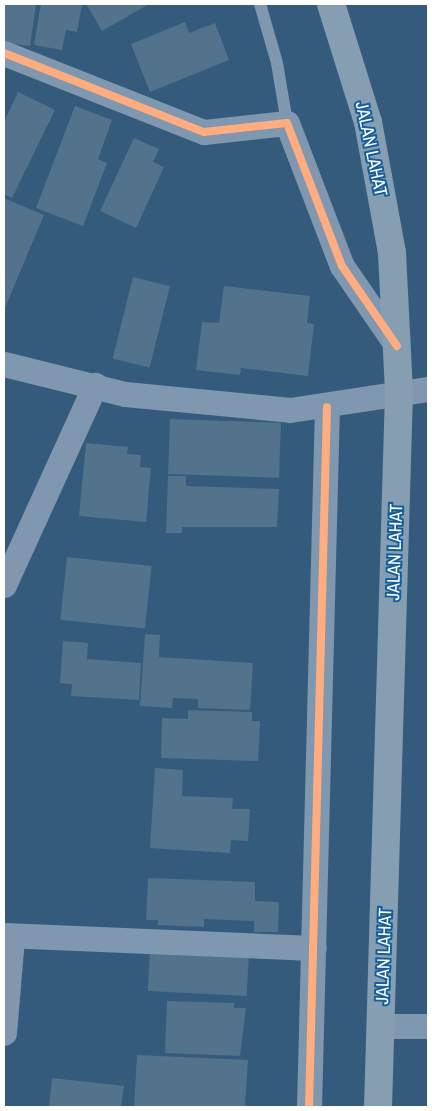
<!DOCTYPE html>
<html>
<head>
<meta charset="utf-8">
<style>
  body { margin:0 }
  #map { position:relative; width:432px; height:1111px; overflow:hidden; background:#345b7c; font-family:"Archivo Narrow",sans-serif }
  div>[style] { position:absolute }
  .building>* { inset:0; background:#53728c; transform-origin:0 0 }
  .lane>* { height:12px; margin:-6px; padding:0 6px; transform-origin:6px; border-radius:6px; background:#7f97af }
  .street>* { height:25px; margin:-12.5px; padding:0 12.5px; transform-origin:12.5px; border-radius:12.5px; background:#7f97af }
  .secondary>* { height:28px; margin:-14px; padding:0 14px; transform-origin:14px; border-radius:14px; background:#869eb2 }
  .cycleway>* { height:8px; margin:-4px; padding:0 4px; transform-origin:4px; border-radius:4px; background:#ffac80 }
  span { translate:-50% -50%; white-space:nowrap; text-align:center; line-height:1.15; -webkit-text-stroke:4px #155e9b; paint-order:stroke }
  .street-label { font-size:18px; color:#fff }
  .frame { position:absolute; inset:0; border:5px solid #fff; pointer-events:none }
</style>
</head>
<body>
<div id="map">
  <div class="building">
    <i style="clip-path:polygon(4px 4px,36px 4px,30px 46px,4px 43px)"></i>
    <i style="clip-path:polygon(41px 4px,82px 5px,77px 32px,66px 30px,62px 50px,34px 45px)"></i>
    <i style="clip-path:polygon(86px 4px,149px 4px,102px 31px)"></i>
    <i style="clip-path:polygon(185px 22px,189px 33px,215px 23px,229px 60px,150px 92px,131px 44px)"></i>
    <i style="clip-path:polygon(18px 92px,55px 110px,12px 198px,4px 194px,4px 122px)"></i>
    <i style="clip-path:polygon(75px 106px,112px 120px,98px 159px,107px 163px,83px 226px,36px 208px)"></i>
    <i style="clip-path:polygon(134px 138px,159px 149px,153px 162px,164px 167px,136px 228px,100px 211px)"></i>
    <i style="clip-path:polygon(4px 198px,44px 215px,4px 310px)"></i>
    <i style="left:133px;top:277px;width:38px;height:84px;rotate:14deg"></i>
    <i style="clip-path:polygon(224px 286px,310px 296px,307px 323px,314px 324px,308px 376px,241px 368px,240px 375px,196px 370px,202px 322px,219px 323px)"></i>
    <i style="left:170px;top:419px;width:111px;height:55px;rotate:2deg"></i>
    <i style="clip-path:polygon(86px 443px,128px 447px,127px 454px,141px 455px,140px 467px,151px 468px,146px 522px,79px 516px)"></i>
    <i style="clip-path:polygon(168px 476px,186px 476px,186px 486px,279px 489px,277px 527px,182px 527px,182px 533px,166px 533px)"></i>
    <i style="left:67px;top:557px;width:85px;height:63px;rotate:6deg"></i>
    <i style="clip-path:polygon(145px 634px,160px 635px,159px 657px,253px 663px,250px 710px,198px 708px,198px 699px,173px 698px,172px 708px,140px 706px)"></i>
    <i style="clip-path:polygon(63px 641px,88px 643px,87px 659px,141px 663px,139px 700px,71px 696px,72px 684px,60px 683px)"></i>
    <i style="clip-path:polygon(188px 710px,252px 712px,252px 721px,260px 721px,258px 761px,161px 758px,162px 718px,188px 719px)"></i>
    <i style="clip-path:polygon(155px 768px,183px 770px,182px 796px,233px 798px,232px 809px,250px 809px,248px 841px,231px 840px,230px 853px,150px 848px)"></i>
    <i style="clip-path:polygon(148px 878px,255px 882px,255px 901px,279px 902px,278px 932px,254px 932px,254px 921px,204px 919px,204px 927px,158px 925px,158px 920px,146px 920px)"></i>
    <i style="left:150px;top:949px;width:99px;height:42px;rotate:3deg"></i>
    <i style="clip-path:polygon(167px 1001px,234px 1003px,234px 1008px,246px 1008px,240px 1056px,165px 1053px)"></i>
    <i style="clip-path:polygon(137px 1055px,248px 1060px,245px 1105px,254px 1107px,134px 1107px)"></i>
    <i style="clip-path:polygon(52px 1078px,124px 1086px,121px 1107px,49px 1107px)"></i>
  </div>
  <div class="lane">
    <i style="left:260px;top:4px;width:61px;rotate:73.9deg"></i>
    <i style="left:277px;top:63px;width:61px;rotate:80.5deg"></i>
  </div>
  <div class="street">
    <i style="left:4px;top:53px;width:215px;rotate:21.6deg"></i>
    <i style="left:204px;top:132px;width:83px;rotate:-6.2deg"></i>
    <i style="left:287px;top:123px;width:153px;rotate:69deg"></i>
    <i style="left:342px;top:266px;width:97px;rotate:55.5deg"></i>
    <i style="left:4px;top:364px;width:125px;rotate:13.9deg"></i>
    <i style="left:125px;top:394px;width:166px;rotate:5.5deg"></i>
    <i style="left:290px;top:410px;width:140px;rotate:-8.7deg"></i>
    <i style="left:4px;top:585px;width:220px;rotate:-65.5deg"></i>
    <i style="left:4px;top:935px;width:310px;rotate:2.4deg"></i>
    <i style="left:382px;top:1026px;width:46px"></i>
    <i style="left:4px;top:1033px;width:95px;rotate:-85.2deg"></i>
    <i style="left:309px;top:1107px;width:700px;rotate:-88.53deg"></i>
  </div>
  <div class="secondary">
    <i style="left:331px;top:4px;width:124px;rotate:72.6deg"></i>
    <i style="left:368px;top:122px;width:133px;rotate:79.6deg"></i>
    <i style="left:392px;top:253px;width:139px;rotate:87.1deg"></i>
    <i style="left:399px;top:392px;width:715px;rotate:91.68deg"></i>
  </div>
  <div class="cycleway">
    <i style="left:4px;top:53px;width:215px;rotate:21.6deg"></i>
    <i style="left:204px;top:132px;width:83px;rotate:-6.2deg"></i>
    <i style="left:287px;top:123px;width:153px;rotate:69deg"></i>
    <i style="left:342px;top:266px;width:97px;rotate:55.5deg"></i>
    <i style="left:309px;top:1107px;width:700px;rotate:-88.53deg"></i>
  </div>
  <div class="street-label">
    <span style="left:371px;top:149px;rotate:78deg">JALAN LAHAT</span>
    <span style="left:395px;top:552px;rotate:-88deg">JALAN LAHAT</span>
    <span style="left:384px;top:956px;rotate:-88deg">JALAN LAHAT</span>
  </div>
  <div class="frame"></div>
</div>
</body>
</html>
